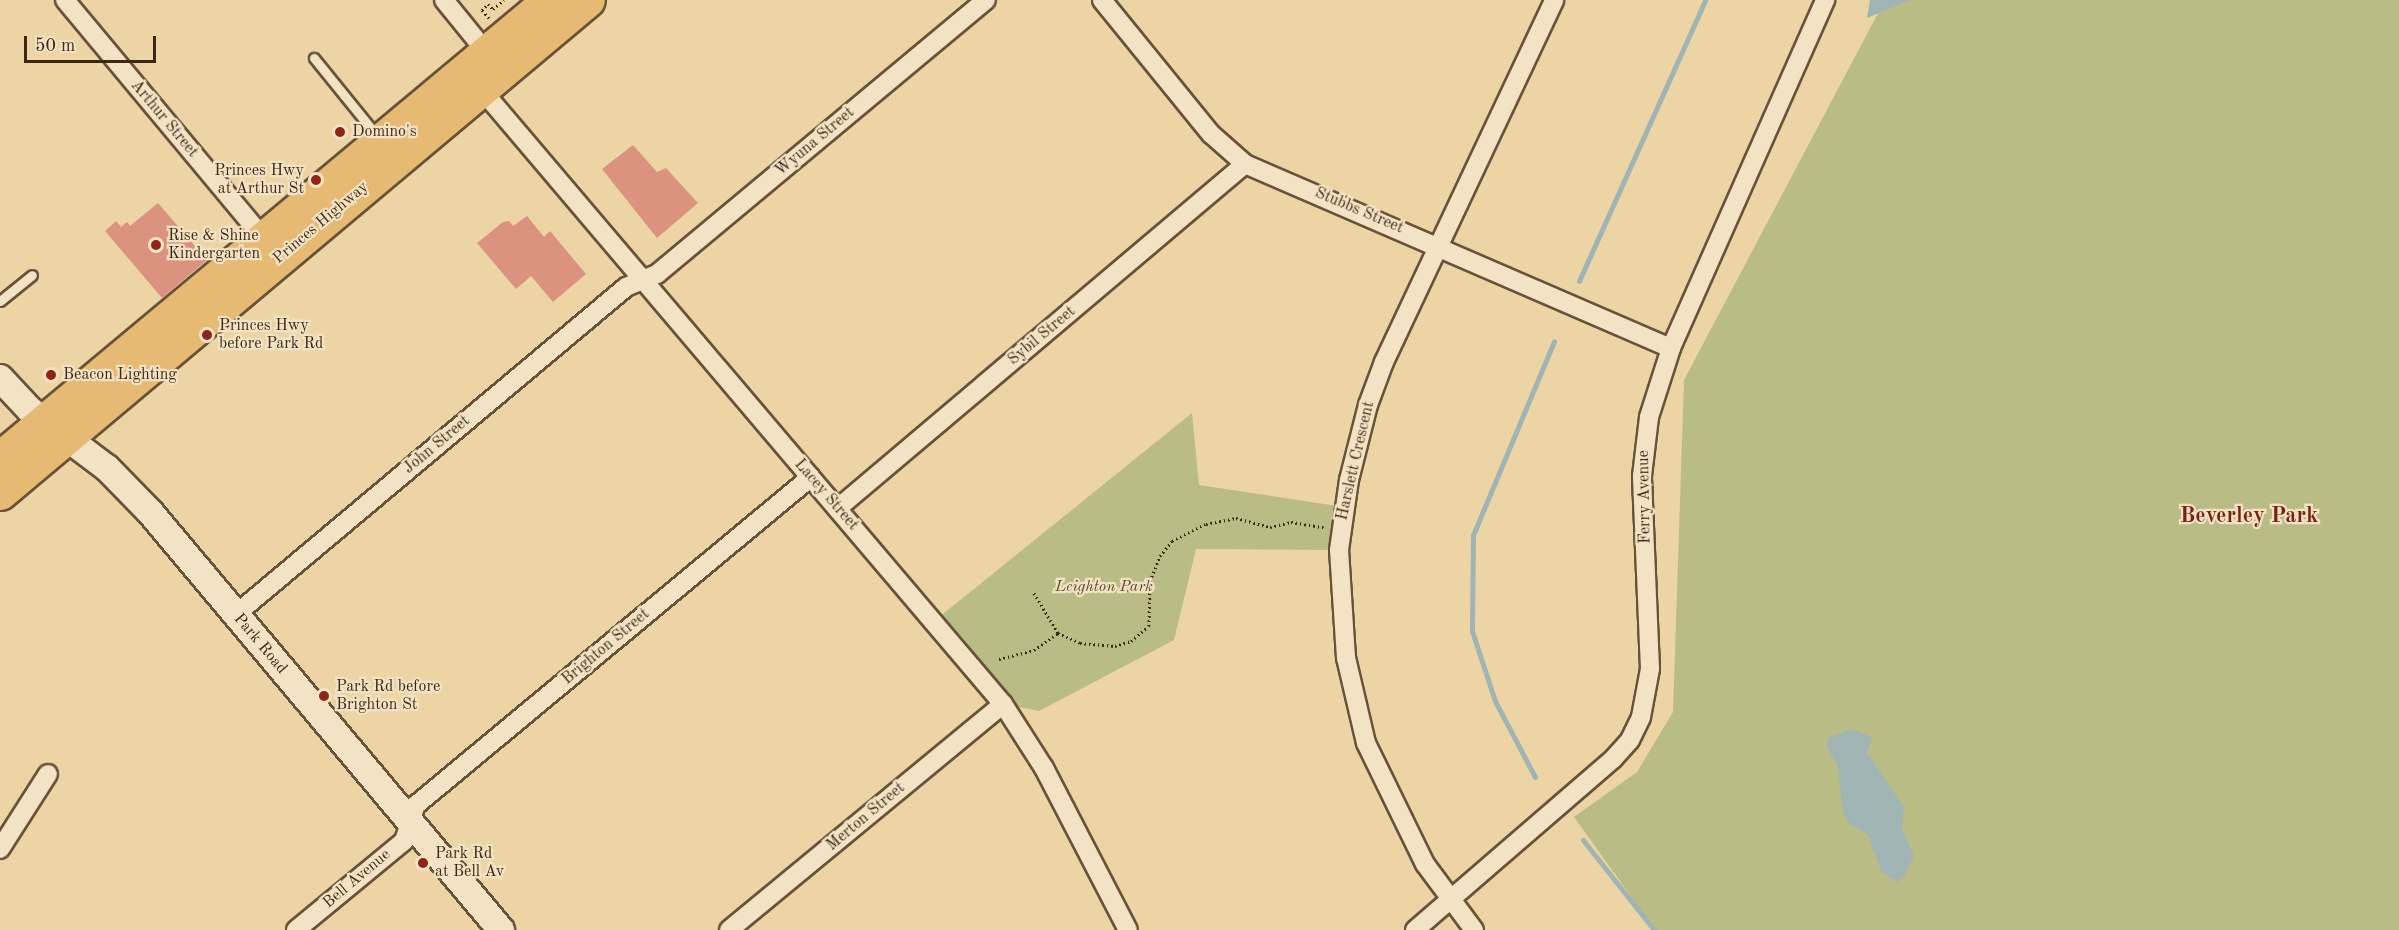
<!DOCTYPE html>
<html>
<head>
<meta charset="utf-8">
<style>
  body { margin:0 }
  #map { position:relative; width:2399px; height:930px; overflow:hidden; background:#edd4a5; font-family:"Old Standard TT",serif }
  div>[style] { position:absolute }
  .green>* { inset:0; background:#babc85 }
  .water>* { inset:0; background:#a0b5b3 }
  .stream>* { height:5px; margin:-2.5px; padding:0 2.5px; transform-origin:2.5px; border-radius:2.5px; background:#a0b5b3 }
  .building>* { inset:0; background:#db937f }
  .path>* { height:3px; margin-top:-1.5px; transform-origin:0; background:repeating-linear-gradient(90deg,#3c2715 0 1.5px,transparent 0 4.5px) }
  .roads { filter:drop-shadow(2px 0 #685239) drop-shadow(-2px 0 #685239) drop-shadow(0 2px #685239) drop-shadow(0 -2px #685239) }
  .lane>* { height:9px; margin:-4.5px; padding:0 4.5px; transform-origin:4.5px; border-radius:4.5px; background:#f3e3c4 }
  .street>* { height:18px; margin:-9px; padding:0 9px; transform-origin:9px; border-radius:9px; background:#f3e3c4 }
  .secondary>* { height:26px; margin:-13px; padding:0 13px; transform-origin:13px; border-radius:13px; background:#f3e3c4 }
  .highway>* { height:33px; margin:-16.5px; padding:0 16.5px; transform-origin:16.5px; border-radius:16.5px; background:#e6ba72 }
  .dots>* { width:16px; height:16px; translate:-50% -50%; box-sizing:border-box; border:3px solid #f3e3c4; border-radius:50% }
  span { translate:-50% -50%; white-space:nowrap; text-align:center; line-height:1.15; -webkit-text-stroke:4.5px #f3e3c4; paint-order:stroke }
  .street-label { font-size:16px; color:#3c2715 }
  .poi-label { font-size:16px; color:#3c2715 }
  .left { translate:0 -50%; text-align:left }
  .right { translate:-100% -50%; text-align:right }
  .park-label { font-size:16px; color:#5c4c31; font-style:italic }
  .district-label { font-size:22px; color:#7a1f14; font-weight:700 }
  .scale { position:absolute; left:24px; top:36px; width:132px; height:27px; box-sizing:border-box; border:3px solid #3c2715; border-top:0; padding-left:8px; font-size:18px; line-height:21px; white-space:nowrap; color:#3c2715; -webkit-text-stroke:4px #f3e3c4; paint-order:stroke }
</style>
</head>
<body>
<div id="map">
  <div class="green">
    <i style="clip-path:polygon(1885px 0,2399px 0,2399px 930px,1655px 930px,1574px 817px,1637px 772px,1673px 712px,1684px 380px)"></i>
    <i style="clip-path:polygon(1192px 413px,1199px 485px,1344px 507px,1339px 550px,1196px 549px,1174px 640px,1039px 711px,1003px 704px,933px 622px)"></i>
  </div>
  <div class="water">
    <i style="clip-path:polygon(1870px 0,1910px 0,1867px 18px)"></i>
    <i style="clip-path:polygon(1850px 729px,1872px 737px,1867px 753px,1904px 807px,1902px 829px,1914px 856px,1905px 875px,1897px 882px,1881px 871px,1868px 835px,1850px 824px,1843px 813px,1838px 766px,1826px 746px,1829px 738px)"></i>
  </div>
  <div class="stream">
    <i style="left:1579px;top:281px;width:308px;rotate:-65.8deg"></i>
    <i style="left:1535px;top:777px;width:86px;rotate:-117.8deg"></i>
    <i style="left:1495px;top:701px;width:74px;rotate:-108.2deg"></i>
    <i style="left:1472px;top:631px;width:96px;rotate:-89.4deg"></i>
    <i style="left:1473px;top:535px;width:210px;rotate:-67.3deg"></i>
    <i style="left:1583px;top:840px;width:115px;rotate:51.7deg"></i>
  </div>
  <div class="building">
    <i style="clip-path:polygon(633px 145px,657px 172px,666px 168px,698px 203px,657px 238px,602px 169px)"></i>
    <i style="clip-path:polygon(158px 203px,207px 260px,162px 298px,105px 231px,116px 221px,121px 227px,127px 222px,130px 226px)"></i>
    <i style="clip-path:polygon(527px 216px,544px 237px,550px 231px,586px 274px,553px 302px,531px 276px,516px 289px,477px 243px,503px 222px,509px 221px,513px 226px)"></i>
  </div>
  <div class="path">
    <i style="left:489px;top:18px;width:11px;rotate:-131deg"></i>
    <i style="left:482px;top:10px;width:8px;rotate:-45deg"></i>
    <i style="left:488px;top:4px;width:7px;rotate:45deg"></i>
    <i style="left:493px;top:9px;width:14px;rotate:-39deg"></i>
    <i style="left:1126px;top:590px;width:26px;rotate:-21deg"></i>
    <i style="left:1150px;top:581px;width:27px;rotate:-68deg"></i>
    <i style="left:1160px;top:556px;width:19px;rotate:-51deg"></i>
    <i style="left:1172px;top:541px;width:38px;rotate:-27deg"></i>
    <i style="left:1206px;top:524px;width:31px;rotate:-11deg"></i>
    <i style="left:1236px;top:518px;width:35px;rotate:15deg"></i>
    <i style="left:1270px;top:527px;width:22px;rotate:-13deg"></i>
    <i style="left:1291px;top:522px;width:33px;rotate:9deg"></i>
    <i style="left:1034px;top:593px;width:47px;rotate:59deg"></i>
    <i style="left:1058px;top:633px;width:24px;rotate:24deg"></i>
    <i style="left:1080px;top:643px;width:35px;rotate:5deg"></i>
    <i style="left:1115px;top:646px;width:17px;rotate:-17deg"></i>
    <i style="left:1131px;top:641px;width:23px;rotate:-40deg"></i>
    <i style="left:1149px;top:626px;width:45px;rotate:-88.7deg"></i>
    <i style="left:999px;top:659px;width:36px;rotate:-14deg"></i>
    <i style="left:1034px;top:650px;width:29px;rotate:-35deg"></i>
  </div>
  <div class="roads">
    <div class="lane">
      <i style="left:314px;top:58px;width:102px;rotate:51deg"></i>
      <i style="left:0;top:301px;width:41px;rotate:-39.1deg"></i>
    </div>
    <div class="street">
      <i style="left:65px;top:0;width:311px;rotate:50.2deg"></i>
      <i style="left:444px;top:0;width:68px;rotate:50.9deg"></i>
      <i style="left:1102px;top:0;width:173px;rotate:50.9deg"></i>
      <i style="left:1211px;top:134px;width:45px;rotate:41.4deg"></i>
      <i style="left:1245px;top:164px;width:464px;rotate:23.4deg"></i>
      <i style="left:481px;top:89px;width:807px;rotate:49.68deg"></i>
      <i style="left:1003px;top:704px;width:76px;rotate:57.4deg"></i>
      <i style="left:1044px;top:768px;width:182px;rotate:62.6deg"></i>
      <i style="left:838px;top:508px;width:533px;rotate:-40.2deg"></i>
      <i style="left:235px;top:615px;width:510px;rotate:-39.99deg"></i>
      <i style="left:626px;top:287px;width:34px;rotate:-23deg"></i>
      <i style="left:657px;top:274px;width:428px;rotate:-39.8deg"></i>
      <i style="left:0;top:849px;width:89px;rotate:-57.4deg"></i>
      <i style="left:296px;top:930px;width:140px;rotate:-39.5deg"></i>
      <i style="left:404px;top:841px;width:38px;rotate:-72deg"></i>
      <i style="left:416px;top:805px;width:513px;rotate:-39.71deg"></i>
      <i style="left:729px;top:930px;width:355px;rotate:-39.5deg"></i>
      <i style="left:1415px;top:930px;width:262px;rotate:-40.8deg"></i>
      <i style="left:1613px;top:759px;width:25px;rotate:-48deg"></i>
      <i style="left:1630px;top:740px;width:25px;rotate:-64deg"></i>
      <i style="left:1641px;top:717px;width:49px;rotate:-79.4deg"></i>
      <i style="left:1650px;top:669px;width:193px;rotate:-92.4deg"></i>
      <i style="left:1642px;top:476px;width:59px;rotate:-83.2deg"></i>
      <i style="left:1649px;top:417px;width:72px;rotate:-72.3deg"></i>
      <i style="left:1671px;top:348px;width:381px;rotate:-66.1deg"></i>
      <i style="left:1474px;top:930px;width:82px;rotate:-126.6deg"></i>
      <i style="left:1425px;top:864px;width:135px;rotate:-116deg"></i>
      <i style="left:1366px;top:743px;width:87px;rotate:-103.2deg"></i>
      <i style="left:1346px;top:658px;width:108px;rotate:-93.7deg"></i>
      <i style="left:1339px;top:550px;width:71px;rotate:-81.9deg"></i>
      <i style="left:1349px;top:480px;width:77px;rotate:-75.8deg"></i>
      <i style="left:1368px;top:405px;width:46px;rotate:-69.6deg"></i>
      <i style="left:1384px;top:362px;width:400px;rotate:-64.8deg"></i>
    </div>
    <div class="secondary">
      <i style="left:0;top:378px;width:44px;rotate:46.8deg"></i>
      <i style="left:30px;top:410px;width:96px;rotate:37deg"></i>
      <i style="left:107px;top:468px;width:62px;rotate:45.7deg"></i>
      <i style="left:150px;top:512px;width:546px;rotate:49.98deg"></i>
    </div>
    <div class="highway">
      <i style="left:0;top:458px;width:715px;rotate:-39.84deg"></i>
      <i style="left:0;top:493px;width:767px;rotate:-39.98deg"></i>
    </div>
  </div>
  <div class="dots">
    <i style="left:340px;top:132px;background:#8f2418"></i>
    <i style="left:316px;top:180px;background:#8f2418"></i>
    <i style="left:156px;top:245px;background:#8f2418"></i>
    <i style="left:207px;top:335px;background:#8f2418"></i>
    <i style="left:51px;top:375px;background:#8f2418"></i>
    <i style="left:324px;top:696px;background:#8f2418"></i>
    <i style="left:423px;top:863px;background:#8f2418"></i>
  </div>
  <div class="street-label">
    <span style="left:164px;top:119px;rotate:50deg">Arthur Street</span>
    <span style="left:815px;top:142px;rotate:-40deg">Wyuna Street</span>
    <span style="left:1359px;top:211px;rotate:23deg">Stubbs Street</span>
    <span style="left:321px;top:223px;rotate:-40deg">Princes Highway</span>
    <span style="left:1042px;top:336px;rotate:-40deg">Sybil Street</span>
    <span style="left:437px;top:445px;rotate:-40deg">John Street</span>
    <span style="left:1356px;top:461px;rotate:-77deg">Harslett Crescent</span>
    <span style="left:826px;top:495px;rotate:49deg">Lacey Street</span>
    <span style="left:1645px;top:497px;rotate:-91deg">Ferry Avenue</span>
    <span style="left:260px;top:644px;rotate:50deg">Park Road</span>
    <span style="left:606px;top:647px;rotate:-40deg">Brighton Street</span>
    <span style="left:866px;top:817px;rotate:-40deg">Merton Street</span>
    <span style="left:357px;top:879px;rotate:-40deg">Bell Avenue</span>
  </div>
  <div class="poi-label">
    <span class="left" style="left:352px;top:132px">Domino's</span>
    <span class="right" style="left:304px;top:180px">Princes Hwy<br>at Arthur St</span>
    <span class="left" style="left:168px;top:245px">Rise &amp; Shine<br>Kindergarten</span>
    <span class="left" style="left:219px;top:335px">Princes Hwy<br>before Park Rd</span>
    <span class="left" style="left:63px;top:375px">Beacon Lighting</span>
    <span class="left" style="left:336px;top:696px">Park Rd before<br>Brighton St</span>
    <span class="left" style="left:435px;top:863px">Park Rd<br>at Bell Av</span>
  </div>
  <div class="park-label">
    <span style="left:1104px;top:587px">Leighton Park</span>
  </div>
  <div class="district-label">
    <span style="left:2249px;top:517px">Beverley Park</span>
  </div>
  <div class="scale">50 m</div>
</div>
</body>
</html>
